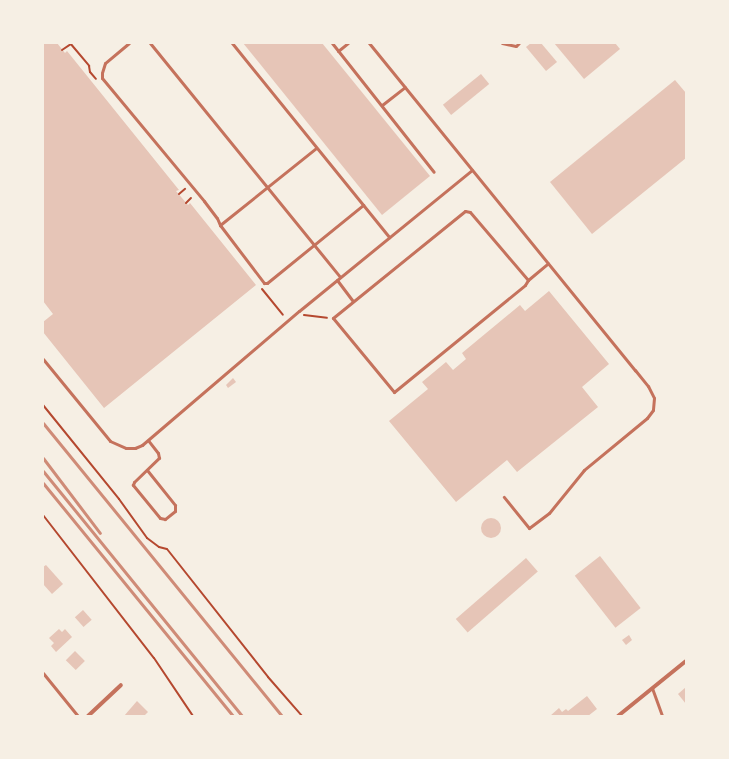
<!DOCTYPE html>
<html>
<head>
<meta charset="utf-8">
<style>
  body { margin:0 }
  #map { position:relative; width:729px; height:759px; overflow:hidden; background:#f6efe4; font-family:Commissioner,sans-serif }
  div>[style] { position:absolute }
  .building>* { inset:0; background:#e6c5b7; transform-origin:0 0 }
  .round { border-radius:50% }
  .path>* { height:2px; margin:-1px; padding:0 1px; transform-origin:1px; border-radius:1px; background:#b5482f }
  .service>* { height:3px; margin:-1.5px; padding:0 1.5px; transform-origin:1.5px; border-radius:1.5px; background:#c5725c }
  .minor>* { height:4px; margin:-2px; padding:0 2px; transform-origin:2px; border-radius:2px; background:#c5725c }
  .rail>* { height:3px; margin:-1.5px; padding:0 1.5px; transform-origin:1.5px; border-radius:1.5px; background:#cf8b77 }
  span { translate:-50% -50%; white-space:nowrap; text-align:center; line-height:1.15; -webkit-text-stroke:3.5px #f6efe4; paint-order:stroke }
  .frame { position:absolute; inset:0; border:44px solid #f6efe4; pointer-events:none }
</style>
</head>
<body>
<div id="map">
  <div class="building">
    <i style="clip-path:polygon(43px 43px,57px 43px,65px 53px,67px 51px,179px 190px,176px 191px,188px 205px,190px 203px,256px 285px,104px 408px,43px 332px,43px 322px,53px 314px,43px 301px)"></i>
    <i style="clip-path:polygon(243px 43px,322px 43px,430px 176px,382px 215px)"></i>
    <i style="clip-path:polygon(531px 43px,541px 43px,557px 62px,546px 71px,526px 47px)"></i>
    <i style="clip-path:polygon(554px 43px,615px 43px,620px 49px,584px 79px)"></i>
    <i style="left:481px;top:74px;width:13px;height:49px;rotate:51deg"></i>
    <i style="clip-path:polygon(675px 80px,686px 93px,686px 158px,592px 234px,550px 182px)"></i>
    <i style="clip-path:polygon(549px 291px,609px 364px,582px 387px,598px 407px,517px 472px,507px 460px,456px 502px,389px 421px,428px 389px,422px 382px,446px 362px,453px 370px,466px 359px,462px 353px,520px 305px,525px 311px)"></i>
    <i style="clip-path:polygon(233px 378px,236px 382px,228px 388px,226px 385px)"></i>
    <i class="round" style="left:481px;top:518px;width:20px;height:20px"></i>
    <i style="left:600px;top:556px;width:66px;height:32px;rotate:52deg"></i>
    <i style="left:526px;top:558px;width:18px;height:93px;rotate:49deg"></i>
    <i style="clip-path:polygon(46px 565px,63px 584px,52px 594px,43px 584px,43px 567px)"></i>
    <i style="left:83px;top:610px;width:13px;height:11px;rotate:48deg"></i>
    <i style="clip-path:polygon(59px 629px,62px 632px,65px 629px,72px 637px,56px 652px,51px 646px,54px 643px,49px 638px)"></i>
    <i style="clip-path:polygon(629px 635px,632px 640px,626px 645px,622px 640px)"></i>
    <i style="left:75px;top:651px;width:14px;height:13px;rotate:45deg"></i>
    <i style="clip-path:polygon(686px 687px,686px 704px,678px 694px)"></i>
    <i style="clip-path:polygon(587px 696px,597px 709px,588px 716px,550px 716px,559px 708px,562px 712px,566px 709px,568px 711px)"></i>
    <i style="clip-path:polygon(137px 701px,148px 712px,144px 716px,124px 716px)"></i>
  </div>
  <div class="path">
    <i style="left:70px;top:43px;width:30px;rotate:50deg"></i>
    <i style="left:89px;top:66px;width:6px;rotate:81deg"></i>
    <i style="left:90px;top:72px;width:9px;rotate:49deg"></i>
    <i style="left:62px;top:50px;width:11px;rotate:-34deg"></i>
    <i style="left:179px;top:194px;width:8px;rotate:-40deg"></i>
    <i style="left:186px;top:203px;width:7px;rotate:-45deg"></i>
    <i style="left:262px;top:289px;width:33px;rotate:51deg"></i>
    <i style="left:304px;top:315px;width:23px;rotate:7deg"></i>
    <i style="left:43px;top:405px;width:121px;rotate:51deg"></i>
    <i style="left:119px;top:499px;width:48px;rotate:54.3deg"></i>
    <i style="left:147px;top:538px;width:15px;rotate:37deg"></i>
    <i style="left:159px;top:547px;width:8px;rotate:14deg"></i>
    <i style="left:167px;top:549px;width:163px;rotate:51.7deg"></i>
    <i style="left:268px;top:677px;width:52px;rotate:48.9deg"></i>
    <i style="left:43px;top:515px;width:181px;rotate:52.2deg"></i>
    <i style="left:154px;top:658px;width:70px;rotate:56.1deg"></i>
  </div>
  <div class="service">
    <i style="left:129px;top:43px;width:31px;rotate:140deg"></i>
    <i style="left:105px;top:63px;width:10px;rotate:107deg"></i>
    <i style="left:102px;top:73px;width:5px;rotate:90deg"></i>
    <i style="left:102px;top:78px;width:160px;rotate:50.3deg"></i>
    <i style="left:204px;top:201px;width:21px;rotate:53deg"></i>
    <i style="left:217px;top:218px;width:8px;rotate:67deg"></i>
    <i style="left:220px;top:225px;width:73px;rotate:52.8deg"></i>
    <i style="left:264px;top:283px;width:3px"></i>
    <i style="left:267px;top:283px;width:124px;rotate:-39.1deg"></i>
    <i style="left:150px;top:43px;width:301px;rotate:50.9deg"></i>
    <i style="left:232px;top:43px;width:250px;rotate:51deg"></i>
    <i style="left:332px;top:43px;width:164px;rotate:51.7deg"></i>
    <i style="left:369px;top:43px;width:422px;rotate:50.9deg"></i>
    <i style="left:635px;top:370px;width:21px;rotate:51deg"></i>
    <i style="left:648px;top:386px;width:13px;rotate:63deg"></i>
    <i style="left:654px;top:398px;width:12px;rotate:95deg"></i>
    <i style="left:653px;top:410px;width:10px;rotate:127deg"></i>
    <i style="left:647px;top:418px;width:82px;rotate:140.5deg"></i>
    <i style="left:584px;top:470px;width:55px;rotate:129.1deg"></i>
    <i style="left:549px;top:513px;width:25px;rotate:143deg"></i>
    <i style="left:529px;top:528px;width:40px;rotate:-129deg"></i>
    <i style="left:502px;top:43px;width:14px;rotate:12deg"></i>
    <i style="left:516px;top:46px;width:4px;rotate:-45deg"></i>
    <i style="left:338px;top:51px;width:13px;rotate:-39deg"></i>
    <i style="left:382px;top:105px;width:29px;rotate:-38deg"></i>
    <i style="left:220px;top:225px;width:123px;rotate:-38.7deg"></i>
    <i style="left:337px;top:280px;width:26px;rotate:53deg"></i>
    <i style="left:528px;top:280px;width:89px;rotate:-130.5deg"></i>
    <i style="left:470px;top:212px;width:5px;rotate:-169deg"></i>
    <i style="left:465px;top:211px;width:170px;rotate:141deg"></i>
    <i style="left:333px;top:318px;width:96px;rotate:50.5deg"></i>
    <i style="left:394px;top:392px;width:169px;rotate:-39.2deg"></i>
    <i style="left:525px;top:285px;width:6px;rotate:-59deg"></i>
    <i style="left:528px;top:280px;width:26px;rotate:-40deg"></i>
    <i style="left:43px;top:359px;width:106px;rotate:50.7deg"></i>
    <i style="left:110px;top:441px;width:17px;rotate:24deg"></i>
    <i style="left:126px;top:448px;width:9px"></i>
    <i style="left:135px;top:448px;width:8px;rotate:-23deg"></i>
    <i style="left:142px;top:445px;width:206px;rotate:-40.5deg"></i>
    <i style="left:299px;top:311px;width:223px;rotate:-39.2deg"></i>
    <i style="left:147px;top:470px;width:45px;rotate:51.3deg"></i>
    <i style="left:175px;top:505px;width:6px;rotate:90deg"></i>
    <i style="left:175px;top:511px;width:13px;rotate:141deg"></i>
    <i style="left:165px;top:519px;width:5px;rotate:-169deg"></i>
    <i style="left:160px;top:518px;width:43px;rotate:-129.3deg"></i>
    <i style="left:133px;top:485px;width:3px;rotate:-72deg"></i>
    <i style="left:134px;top:482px;width:35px;rotate:-44deg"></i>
    <i style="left:159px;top:458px;width:5px;rotate:-101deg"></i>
    <i style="left:158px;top:453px;width:16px;rotate:-128deg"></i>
    <i style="left:43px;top:673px;width:55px;rotate:50.9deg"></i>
    <i style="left:652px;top:688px;width:30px;rotate:70deg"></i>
  </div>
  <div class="minor">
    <i style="left:88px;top:716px;width:45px;rotate:-43.2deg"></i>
    <i style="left:618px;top:716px;width:87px;rotate:-39deg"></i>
  </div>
  <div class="rail">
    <i style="left:43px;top:423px;width:378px;rotate:50.8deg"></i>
    <i style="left:43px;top:458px;width:94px;rotate:52.8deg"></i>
    <i style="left:43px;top:471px;width:316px;rotate:50.9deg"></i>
    <i style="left:43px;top:483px;width:301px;rotate:50.8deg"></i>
  </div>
  <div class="frame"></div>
</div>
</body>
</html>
